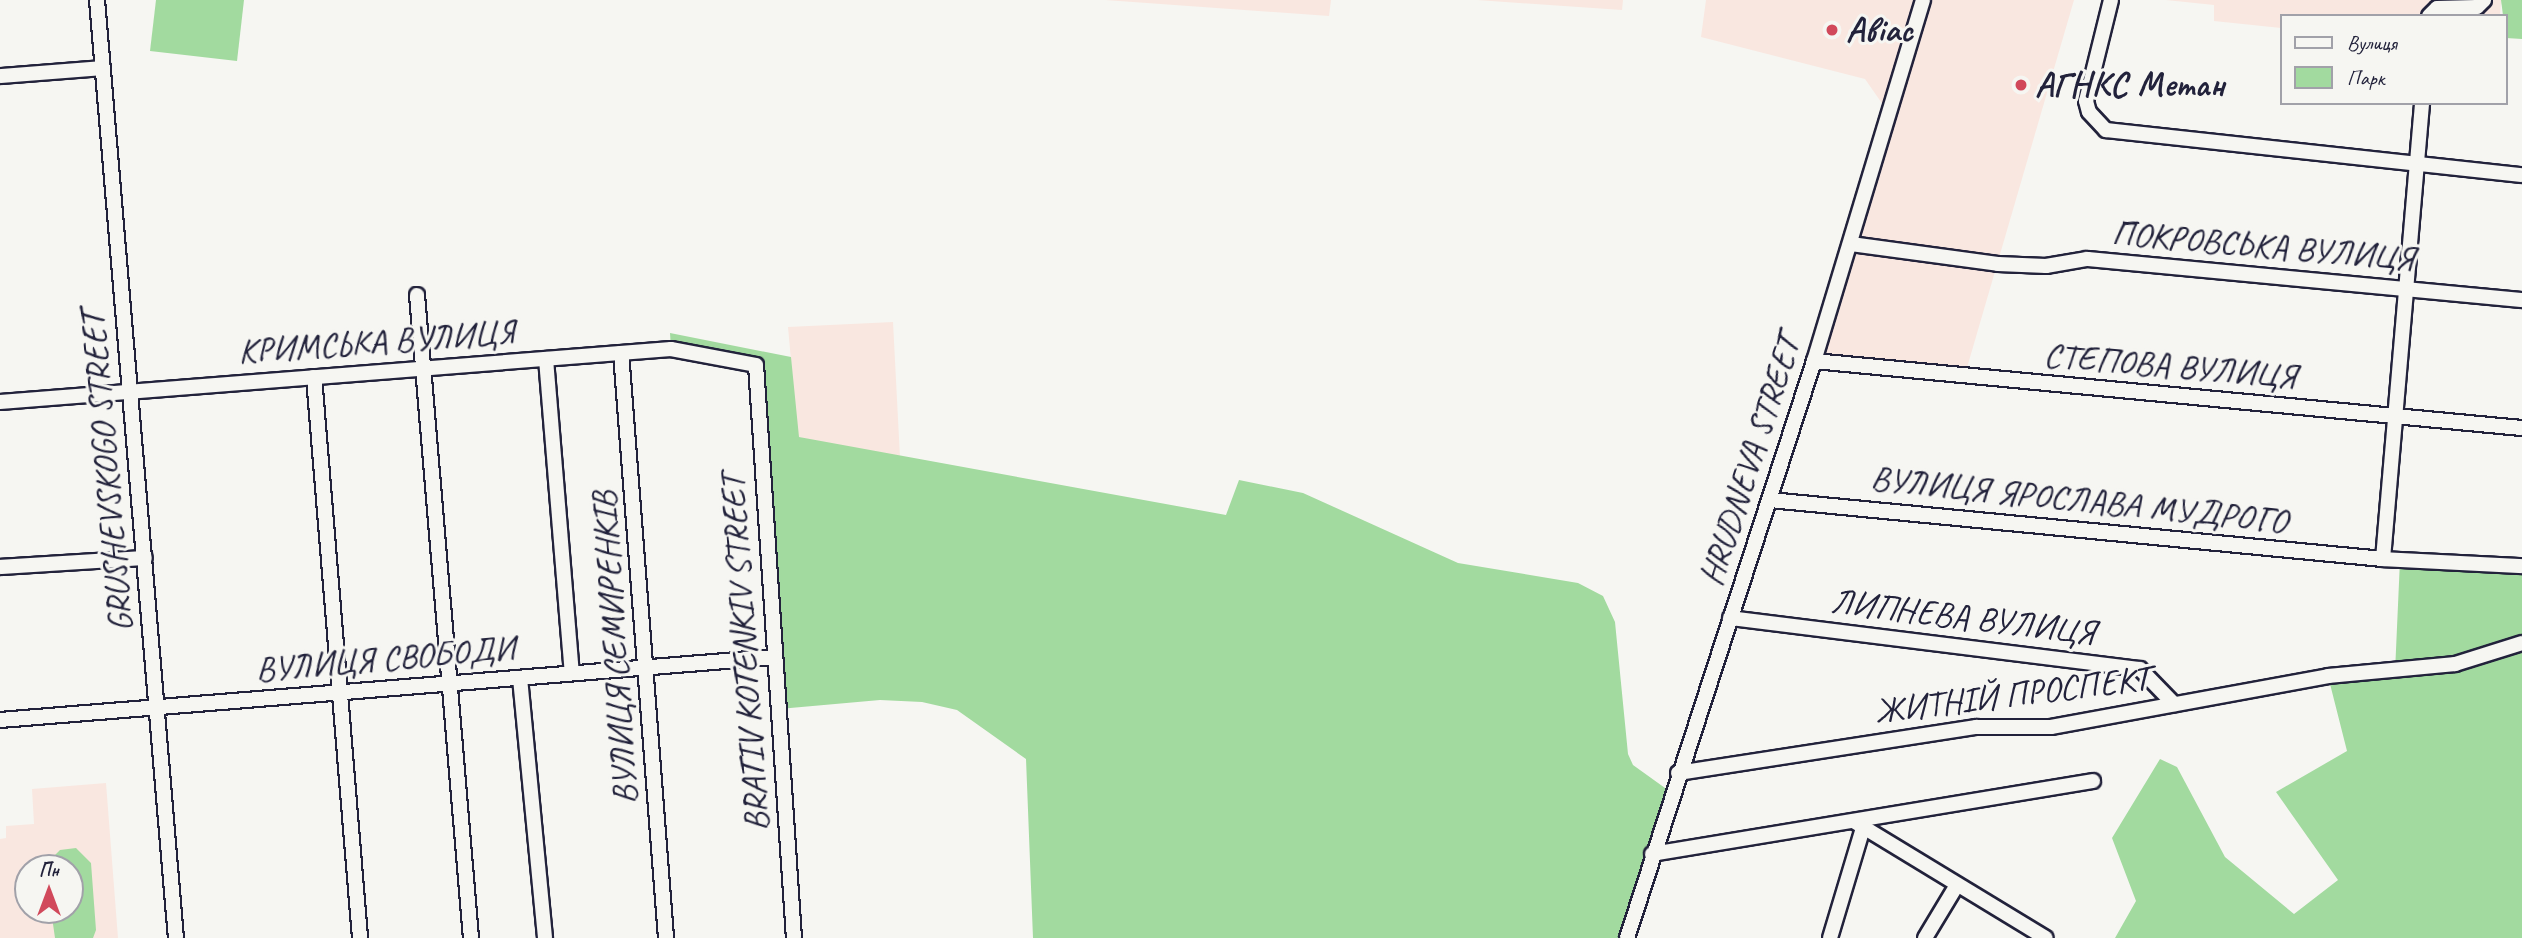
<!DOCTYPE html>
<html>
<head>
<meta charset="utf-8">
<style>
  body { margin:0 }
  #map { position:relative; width:2522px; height:938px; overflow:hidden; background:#f6f6f2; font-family:Caveat,sans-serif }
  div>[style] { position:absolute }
  .built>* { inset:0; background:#f9e7e0 }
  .green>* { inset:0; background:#a2da9f }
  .roads { filter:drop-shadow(2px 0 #22223b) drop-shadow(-2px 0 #22223b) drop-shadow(0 2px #22223b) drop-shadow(0 -2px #22223b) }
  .minor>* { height:14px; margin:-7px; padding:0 7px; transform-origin:7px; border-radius:7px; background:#f6f6f2 }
  .dots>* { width:19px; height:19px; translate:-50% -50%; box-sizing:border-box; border:4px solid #f6f6f2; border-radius:50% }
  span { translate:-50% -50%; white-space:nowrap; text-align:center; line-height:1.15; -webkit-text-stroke:6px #f6f6f2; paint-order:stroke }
  .poi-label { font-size:35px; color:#22223b; font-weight:700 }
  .left { translate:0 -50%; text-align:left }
  .street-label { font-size:35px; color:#22223b }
  .legend { position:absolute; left:2280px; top:14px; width:228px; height:91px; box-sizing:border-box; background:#f6f6f2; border:2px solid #a1a1a9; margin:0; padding:9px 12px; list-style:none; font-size:21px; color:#22223b }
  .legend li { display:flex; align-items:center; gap:14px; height:35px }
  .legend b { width:35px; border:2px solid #a1a1a9 }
  .north { position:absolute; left:14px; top:854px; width:70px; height:70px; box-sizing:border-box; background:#f6f6f2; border:2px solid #a1a1a9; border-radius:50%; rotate:0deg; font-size:19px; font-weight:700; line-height:28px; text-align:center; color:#22223b }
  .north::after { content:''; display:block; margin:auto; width:24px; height:32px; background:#d1495b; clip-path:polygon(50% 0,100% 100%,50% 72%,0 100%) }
</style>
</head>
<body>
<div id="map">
  <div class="built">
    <i style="clip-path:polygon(1105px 0,1331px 0,1329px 16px)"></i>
    <i style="clip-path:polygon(1477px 0,1623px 0,1622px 10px)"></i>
    <i style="clip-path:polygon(1706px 0,2074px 0,1964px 378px,1814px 361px,1888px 112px,1865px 79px,1701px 37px)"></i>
    <i style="clip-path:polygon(2166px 0,2501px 0,2500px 16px,2282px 16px,2282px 47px,2281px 28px,2214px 21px,2214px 5px)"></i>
    <i style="clip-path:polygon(893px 322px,900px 458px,798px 437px,788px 327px)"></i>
    <i style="clip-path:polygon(evenodd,106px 783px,118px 938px,0 938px,0 839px,6px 838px,6px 826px,34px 824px,32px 789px,106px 783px,28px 868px,70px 868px,70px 910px,28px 910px,28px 868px)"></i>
  </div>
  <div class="green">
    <i style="clip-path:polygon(156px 0,244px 0,237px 61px,150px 51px)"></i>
    <i style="clip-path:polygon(2501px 0,2522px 0,2522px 39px,2506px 38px)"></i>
    <i style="clip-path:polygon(670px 333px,791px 357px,799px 437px,1226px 515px,1239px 480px,1303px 493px,1458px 563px,1578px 583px,1603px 596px,1615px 622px,1628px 754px,1633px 765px,1672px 793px,1627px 938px,1033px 938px,1026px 759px,957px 710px,922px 702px,880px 700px,779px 709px,756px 365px,671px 349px)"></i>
    <i style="clip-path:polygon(2400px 560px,2522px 566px,2522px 938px,2115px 938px,2136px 901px,2112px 838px,2160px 759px,2177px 767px,2225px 857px,2294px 914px,2338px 880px,2276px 792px,2347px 751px,2328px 676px,2395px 672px)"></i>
    <i style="clip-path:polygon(76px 848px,91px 863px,96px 930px,93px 938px,55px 938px,51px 910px,70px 910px,70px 868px,48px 868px,50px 860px,60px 850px)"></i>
  </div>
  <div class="roads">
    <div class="minor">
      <i style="left:97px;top:0;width:941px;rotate:85.19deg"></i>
      <i style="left:2111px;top:0;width:104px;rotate:103.9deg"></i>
      <i style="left:2086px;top:101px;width:11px;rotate:75deg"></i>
      <i style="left:2089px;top:112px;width:25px;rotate:47deg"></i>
      <i style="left:2106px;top:130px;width:418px;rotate:6.2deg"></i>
      <i style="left:2429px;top:16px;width:11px;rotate:-45deg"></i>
      <i style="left:2437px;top:8px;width:40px;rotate:-1.4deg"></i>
      <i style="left:2477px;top:7px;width:10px;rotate:-45deg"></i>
      <i style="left:0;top:76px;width:103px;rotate:-4.4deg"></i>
      <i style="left:1851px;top:244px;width:148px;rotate:7.7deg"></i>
      <i style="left:1998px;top:264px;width:48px;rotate:2.4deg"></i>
      <i style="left:2046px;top:266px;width:42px;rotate:-9.7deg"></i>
      <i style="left:2087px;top:259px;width:437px;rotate:5.4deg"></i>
      <i style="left:417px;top:295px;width:645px;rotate:85.2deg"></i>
      <i style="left:621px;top:353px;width:587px;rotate:85.6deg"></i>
      <i style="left:546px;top:359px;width:315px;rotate:85.3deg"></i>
      <i style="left:1814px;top:361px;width:711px;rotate:5.41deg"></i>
      <i style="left:314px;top:377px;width:563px;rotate:85.31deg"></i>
      <i style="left:0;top:402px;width:673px;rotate:-4.52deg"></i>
      <i style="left:671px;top:349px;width:86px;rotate:10.7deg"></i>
      <i style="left:756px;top:365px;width:574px;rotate:86.21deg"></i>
      <i style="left:1770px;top:500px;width:616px;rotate:5.5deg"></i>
      <i style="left:2383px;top:559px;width:139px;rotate:2.9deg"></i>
      <i style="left:2383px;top:559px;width:458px;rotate:-85.1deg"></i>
      <i style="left:0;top:567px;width:145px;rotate:-3.6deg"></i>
      <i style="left:1730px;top:618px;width:413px;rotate:7.1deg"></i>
      <i style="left:2140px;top:669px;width:49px;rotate:45.8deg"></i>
      <i style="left:520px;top:678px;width:261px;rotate:84.5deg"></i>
      <i style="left:0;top:720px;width:777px;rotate:-4.65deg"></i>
      <i style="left:1678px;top:773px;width:302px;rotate:-8.8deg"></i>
      <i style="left:1976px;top:727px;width:75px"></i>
      <i style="left:2051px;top:727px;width:282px;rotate:-10.4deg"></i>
      <i style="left:2328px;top:676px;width:128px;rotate:-5.4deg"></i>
      <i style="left:2455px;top:664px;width:70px;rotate:-17.4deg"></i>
      <i style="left:1855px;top:822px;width:223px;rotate:31.3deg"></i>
      <i style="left:1652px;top:854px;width:447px;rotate:-9.4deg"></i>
      <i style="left:1627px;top:938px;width:607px;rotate:-72.04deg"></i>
      <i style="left:1814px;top:361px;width:377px;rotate:-73.2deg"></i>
      <i style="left:1830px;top:938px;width:115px;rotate:-73.3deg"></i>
      <i style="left:1925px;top:938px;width:62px;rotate:-58.9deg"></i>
    </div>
  </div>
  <div class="dots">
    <i style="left:1832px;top:30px;background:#d1495b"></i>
    <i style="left:2021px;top:85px;background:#d1495b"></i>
  </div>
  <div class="poi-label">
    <span class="left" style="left:1846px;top:30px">Авіас</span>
    <span class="left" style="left:2035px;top:85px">АГНКС Метан</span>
  </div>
  <div class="street-label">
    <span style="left:2263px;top:246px;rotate:5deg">ПОКРОВСЬКА ВУЛИЦЯ</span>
    <span style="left:376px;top:342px;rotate:-4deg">КРИМСЬКА ВУЛИЦЯ</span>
    <span style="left:2170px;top:366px;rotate:5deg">СТЕПОВА ВУЛИЦЯ</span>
    <span style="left:1750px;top:461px;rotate:-72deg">HRUDNEVA STREET</span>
    <span style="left:107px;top:472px;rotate:-95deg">GRUSHEVSKOGO STREET</span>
    <span style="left:2079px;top:500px;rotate:6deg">ВУЛИЦЯ ЯРОСЛАВА МУДРОГО</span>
    <span style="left:1963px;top:617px;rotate:7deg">ЛИПНЕВА ВУЛИЦЯ</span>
    <span style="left:615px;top:648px;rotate:-94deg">ВУЛИЦЯ СЕМИРЕНКІВ</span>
    <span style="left:745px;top:653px;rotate:-94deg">BRATIV KOTENKIV STREET</span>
    <span style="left:385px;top:659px;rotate:-5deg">ВУЛИЦЯ СВОБОДИ</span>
    <span style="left:2012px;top:695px;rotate:-7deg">ЖИТНІЙ ПРОСПЕКТ</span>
  </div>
  <ul class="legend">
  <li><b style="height:9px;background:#f6f6f2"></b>Вулиця</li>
  <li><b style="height:19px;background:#a2da9f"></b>Парк</li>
  </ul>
  <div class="north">Пн</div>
</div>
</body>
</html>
